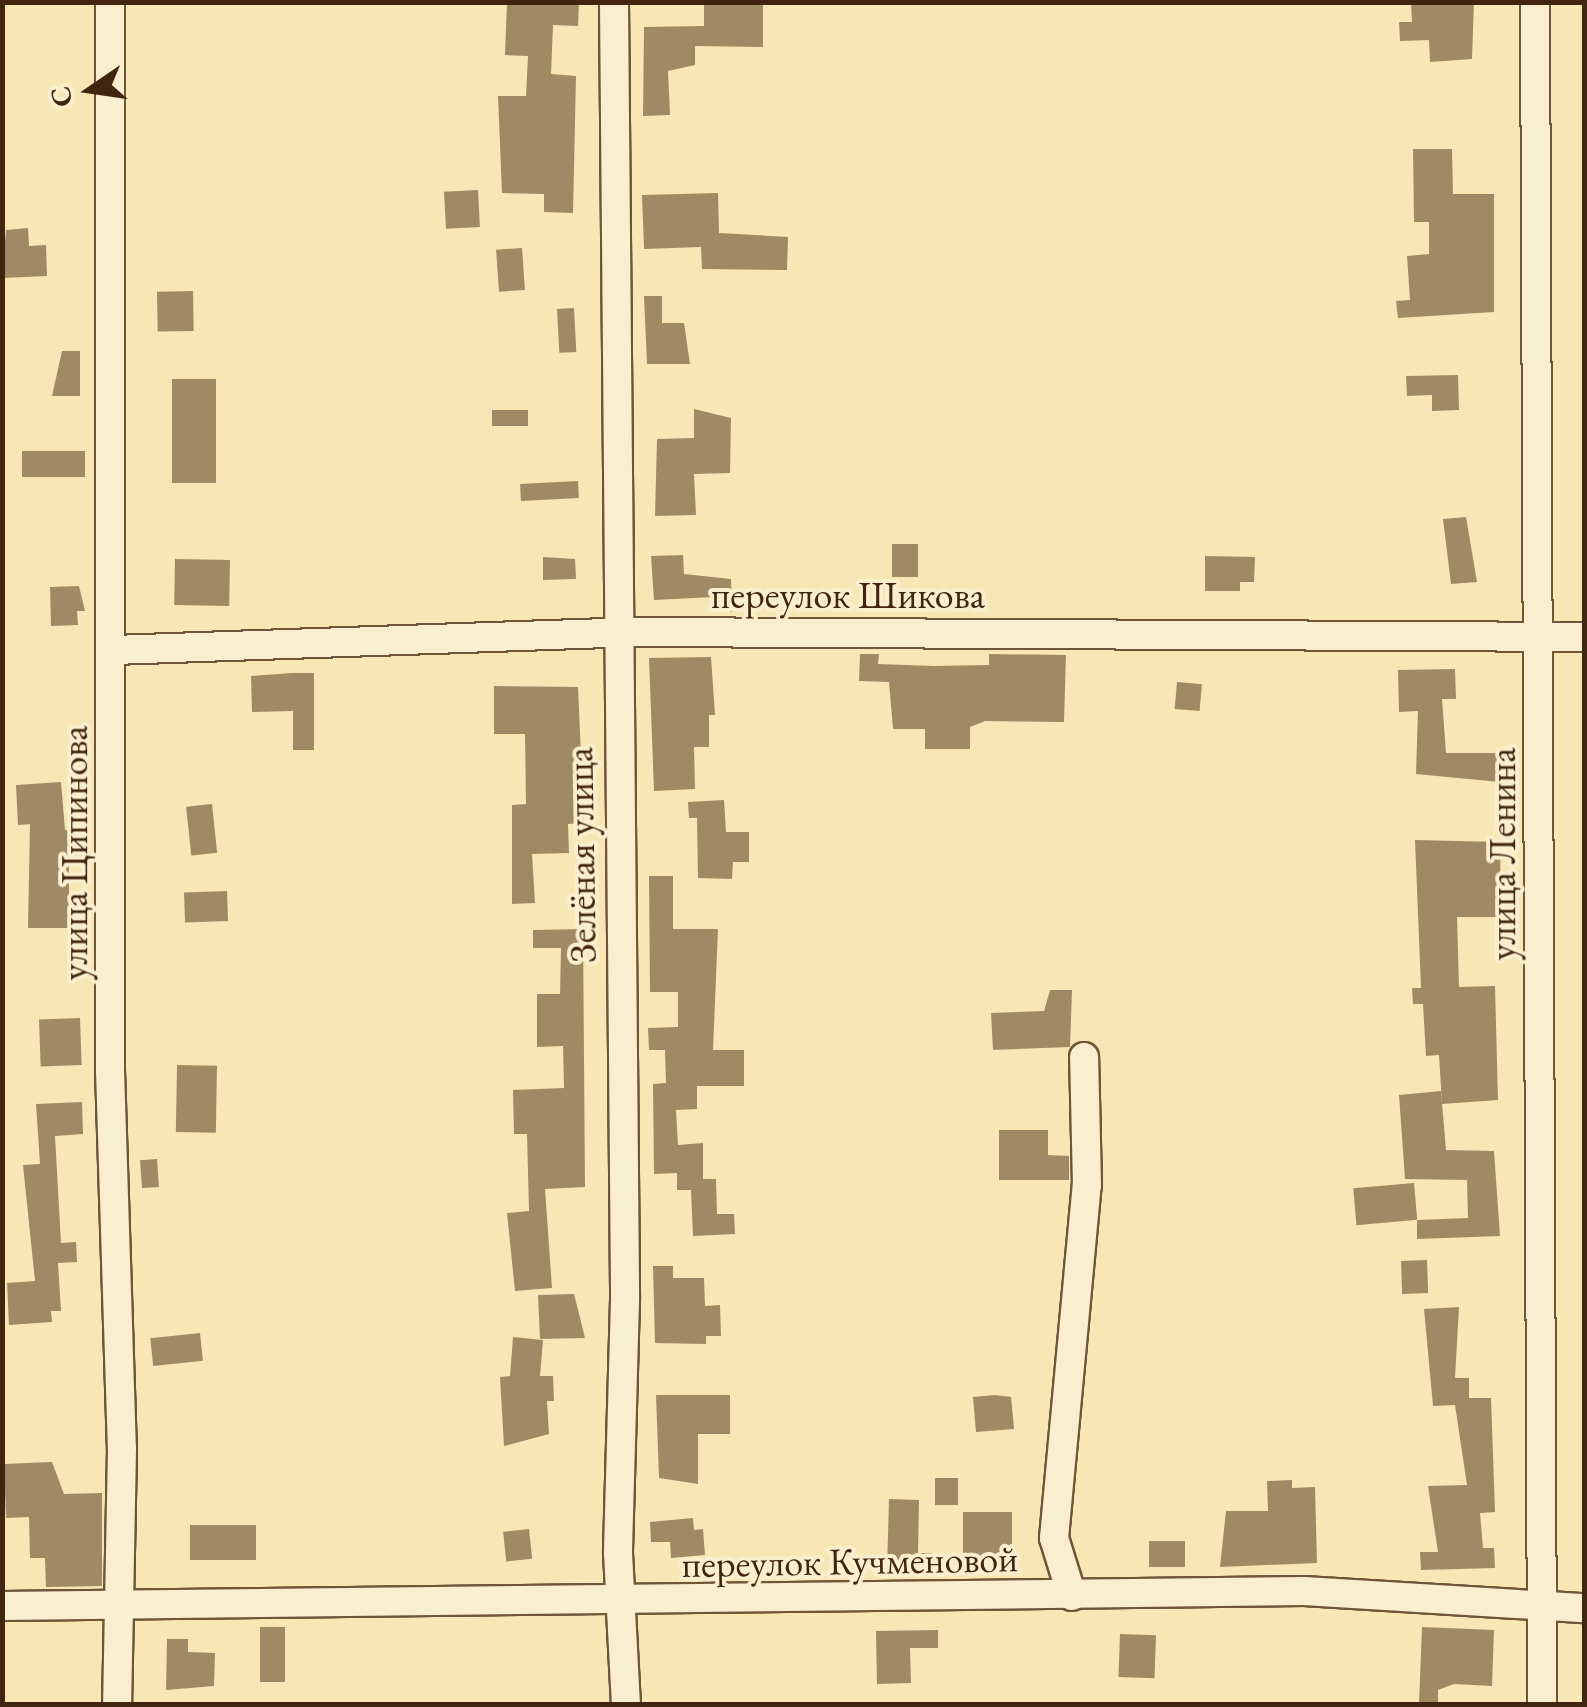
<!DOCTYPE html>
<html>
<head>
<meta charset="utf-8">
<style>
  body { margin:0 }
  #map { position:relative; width:1587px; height:1707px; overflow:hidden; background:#f6e7b4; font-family:"EB Garamond",serif }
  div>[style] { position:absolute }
  .building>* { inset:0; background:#a08a65; transform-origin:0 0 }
  .roads { filter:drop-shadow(2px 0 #6f5638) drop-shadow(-2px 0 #6f5638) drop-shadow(0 2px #6f5638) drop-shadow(0 -2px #6f5638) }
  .minor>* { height:28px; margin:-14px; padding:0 14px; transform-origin:14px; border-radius:14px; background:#f9efce }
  span { translate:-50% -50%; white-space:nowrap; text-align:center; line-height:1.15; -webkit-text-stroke:8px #f9efce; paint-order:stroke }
  .street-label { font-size:38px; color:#42250f }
  .frame { position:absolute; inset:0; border:5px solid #42250f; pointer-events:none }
  .north { position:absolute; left:40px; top:40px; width:100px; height:100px; -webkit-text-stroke:8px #f9efce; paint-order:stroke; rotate:257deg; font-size:28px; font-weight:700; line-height:40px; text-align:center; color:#42250f }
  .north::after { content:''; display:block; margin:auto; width:35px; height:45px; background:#42250f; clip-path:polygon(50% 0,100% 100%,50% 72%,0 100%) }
</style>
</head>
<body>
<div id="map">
  <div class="building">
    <i style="clip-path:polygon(507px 2px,579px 2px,578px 26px,553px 25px,551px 74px,576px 76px,573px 213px,544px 212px,544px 194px,502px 193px,498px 96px,526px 96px,528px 56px,505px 55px)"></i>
    <i style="clip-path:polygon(704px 2px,763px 2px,763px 47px,695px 46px,695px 65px,668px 71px,670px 115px,643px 116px,644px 27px,704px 26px)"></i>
    <i style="clip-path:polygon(1411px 2px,1474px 2px,1472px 59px,1430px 62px,1429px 40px,1400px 41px,1399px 22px,1412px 22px)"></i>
    <i style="clip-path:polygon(1413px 149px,1452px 149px,1453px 194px,1494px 194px,1494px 312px,1398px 318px,1396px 301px,1410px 300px,1407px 256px,1429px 254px,1429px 222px,1414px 222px)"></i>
    <i style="left:478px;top:190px;width:37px;height:34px;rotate:87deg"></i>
    <i style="clip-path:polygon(718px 193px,719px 233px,788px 237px,787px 270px,702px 269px,701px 247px,644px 249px,642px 195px)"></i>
    <i style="clip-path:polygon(28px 228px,29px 246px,46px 245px,47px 276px,2px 278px,6px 230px)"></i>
    <i style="left:522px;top:248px;width:42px;height:26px;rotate:86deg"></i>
    <i style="left:193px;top:291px;width:40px;height:36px;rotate:89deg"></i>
    <i style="clip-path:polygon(644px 296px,662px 296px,662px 323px,684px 323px,690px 364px,647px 364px)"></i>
    <i style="left:574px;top:308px;width:44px;height:17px;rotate:87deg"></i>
    <i style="clip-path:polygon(62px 351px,80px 351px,80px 396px,52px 396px)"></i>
    <i style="clip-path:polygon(1458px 375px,1459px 410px,1432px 411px,1432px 395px,1407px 396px,1406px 376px)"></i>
    <i style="left:172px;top:379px;width:44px;height:104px"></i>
    <i style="clip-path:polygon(694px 409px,731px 418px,730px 473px,694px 474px,696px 515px,655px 516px,657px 439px,694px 438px)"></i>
    <i style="left:492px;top:410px;width:36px;height:16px"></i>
    <i style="left:22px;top:451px;width:63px;height:26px"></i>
    <i style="left:578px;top:481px;width:17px;height:58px;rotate:87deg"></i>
    <i style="clip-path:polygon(1466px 517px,1477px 582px,1451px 584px,1443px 519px)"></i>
    <i style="left:918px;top:544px;width:33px;height:26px;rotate:90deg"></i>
    <i style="clip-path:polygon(683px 555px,684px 574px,731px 579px,732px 612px,714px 612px,714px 597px,654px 600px,651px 556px)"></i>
    <i style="clip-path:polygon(1205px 556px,1255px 557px,1254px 582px,1240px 582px,1240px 591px,1205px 591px)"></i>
    <i style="clip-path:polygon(543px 557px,575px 559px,576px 579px,543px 580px)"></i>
    <i style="left:175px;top:559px;width:55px;height:46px;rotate:1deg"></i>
    <i style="clip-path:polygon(79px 586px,85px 611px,77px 611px,78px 625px,51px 626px,50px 587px)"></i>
    <i style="clip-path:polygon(860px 654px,879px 654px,878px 664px,934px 666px,989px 665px,989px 654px,1066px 655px,1064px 722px,985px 721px,970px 727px,970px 749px,925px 749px,925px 729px,893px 729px,889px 682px,859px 681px)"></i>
    <i style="clip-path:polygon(711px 657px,715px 715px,709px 715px,709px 747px,694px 747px,695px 789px,654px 791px,649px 658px)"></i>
    <i style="clip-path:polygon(1455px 669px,1456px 699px,1442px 699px,1446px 753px,1500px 753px,1500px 782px,1416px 774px,1418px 711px,1399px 712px,1398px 670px)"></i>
    <i style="clip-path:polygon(293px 673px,314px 673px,314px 750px,293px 750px,293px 711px,252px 712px,251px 676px)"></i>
    <i style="left:1177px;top:682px;width:25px;height:27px;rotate:5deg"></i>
    <i style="clip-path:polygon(494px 686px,578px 687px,584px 823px,568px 824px,569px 853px,532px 854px,535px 903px,512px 904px,512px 805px,526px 804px,525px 734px,494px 734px)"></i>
    <i style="clip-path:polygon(61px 782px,65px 830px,80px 829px,82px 857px,69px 858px,69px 928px,28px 928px,30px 824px,18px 825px,16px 785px)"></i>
    <i style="clip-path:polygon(724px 800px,726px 832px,749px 832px,749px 862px,733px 862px,732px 879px,698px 878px,697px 818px,689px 818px,688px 802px)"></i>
    <i style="left:212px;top:804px;width:49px;height:26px;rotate:84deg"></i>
    <i style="clip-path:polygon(1415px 840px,1500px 842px,1501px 917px,1457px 917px,1459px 987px,1495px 986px,1498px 1100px,1442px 1104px,1439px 1055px,1426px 1056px,1423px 1004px,1413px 1004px,1412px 988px,1421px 988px)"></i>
    <i style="clip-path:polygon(649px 876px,673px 876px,673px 929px,718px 929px,713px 1050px,744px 1050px,744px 1086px,697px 1086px,697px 1109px,676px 1110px,678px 1145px,703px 1143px,703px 1179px,716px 1179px,717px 1214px,734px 1214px,735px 1234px,693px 1236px,691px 1190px,677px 1190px,677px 1173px,654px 1174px,653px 1084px,666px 1083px,665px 1050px,649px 1050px,648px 1028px,678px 1027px,678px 992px,650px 992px)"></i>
    <i style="left:227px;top:891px;width:30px;height:43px;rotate:88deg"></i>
    <i style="clip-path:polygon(583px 929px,585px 1187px,545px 1189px,552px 1288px,515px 1291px,507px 1213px,529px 1211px,527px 1134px,514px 1134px,513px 1090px,564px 1088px,563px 1046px,537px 1047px,537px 994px,560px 994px,561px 948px,533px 948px,533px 930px)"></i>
    <i style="clip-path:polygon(1050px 990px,1072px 990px,1070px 1047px,993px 1050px,991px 1013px,1044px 1011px)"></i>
    <i style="left:80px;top:1018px;width:47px;height:41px;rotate:88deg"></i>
    <i style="left:177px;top:1065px;width:40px;height:67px;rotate:1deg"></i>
    <i style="clip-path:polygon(1441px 1091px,1446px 1150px,1494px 1151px,1500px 1236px,1417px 1239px,1417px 1220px,1468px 1218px,1467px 1180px,1405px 1179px,1399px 1095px)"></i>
    <i style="clip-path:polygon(82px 1102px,83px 1134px,55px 1136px,61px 1243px,76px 1242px,77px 1262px,58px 1263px,61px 1311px,51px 1311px,52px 1322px,9px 1325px,7px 1283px,35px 1281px,23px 1165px,40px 1164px,36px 1104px)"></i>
    <i style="clip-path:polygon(999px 1130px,1048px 1130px,1048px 1155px,1069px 1156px,1069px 1180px,999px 1180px)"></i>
    <i style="left:157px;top:1159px;width:28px;height:17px;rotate:86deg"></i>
    <i style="left:1414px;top:1183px;width:37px;height:61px;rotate:85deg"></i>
    <i style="left:1427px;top:1260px;width:33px;height:26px;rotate:88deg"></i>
    <i style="clip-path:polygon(653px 1266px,673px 1266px,673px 1278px,704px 1278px,705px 1306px,720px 1305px,721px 1336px,706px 1336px,706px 1344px,655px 1343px)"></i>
    <i style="clip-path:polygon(574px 1294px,585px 1338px,540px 1339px,538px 1295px)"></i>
    <i style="clip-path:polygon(1459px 1307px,1455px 1378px,1469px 1378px,1469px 1398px,1491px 1398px,1495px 1512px,1480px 1513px,1483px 1548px,1494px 1548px,1495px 1568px,1421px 1570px,1420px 1552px,1438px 1552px,1428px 1486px,1467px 1485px,1455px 1405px,1433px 1406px,1424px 1309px)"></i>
    <i style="left:200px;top:1333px;width:28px;height:50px;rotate:84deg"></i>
    <i style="clip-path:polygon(513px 1337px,543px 1340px,540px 1376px,553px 1376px,554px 1401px,547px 1401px,549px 1434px,504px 1446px,500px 1377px,510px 1376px)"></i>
    <i style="clip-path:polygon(656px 1395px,730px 1395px,730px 1434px,698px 1434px,698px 1484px,659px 1478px)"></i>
    <i style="clip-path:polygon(995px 1395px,1011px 1397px,1014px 1429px,976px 1432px,973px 1397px)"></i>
    <i style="clip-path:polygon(52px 1462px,64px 1494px,102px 1493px,102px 1586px,46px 1587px,45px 1558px,30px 1558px,29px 1517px,6px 1518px,4px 1464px)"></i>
    <i style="left:935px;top:1478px;width:23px;height:27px"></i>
    <i style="clip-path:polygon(1292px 1480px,1292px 1488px,1315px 1487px,1317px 1563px,1220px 1567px,1226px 1511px,1268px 1511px,1267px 1481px)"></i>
    <i style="clip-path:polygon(889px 1499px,919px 1500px,918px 1553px,933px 1553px,933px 1571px,887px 1570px)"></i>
    <i style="left:1012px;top:1512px;width:44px;height:49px;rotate:90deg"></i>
    <i style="clip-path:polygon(693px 1518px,694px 1530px,703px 1529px,705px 1555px,671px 1558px,670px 1542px,651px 1542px,650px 1522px)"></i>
    <i style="left:256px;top:1525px;width:35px;height:66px;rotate:90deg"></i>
    <i style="left:529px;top:1529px;width:30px;height:26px;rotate:84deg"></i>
    <i style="left:1149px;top:1541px;width:36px;height:26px"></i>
    <i style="left:260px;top:1627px;width:25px;height:55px"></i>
    <i style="clip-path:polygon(1422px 1627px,1494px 1630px,1492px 1686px,1454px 1684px,1438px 1690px,1438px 1704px,1419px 1704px)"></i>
    <i style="clip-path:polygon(938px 1630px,938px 1648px,910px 1648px,911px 1683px,877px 1684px,876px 1631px)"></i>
    <i style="left:1120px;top:1634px;width:36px;height:43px;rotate:2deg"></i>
    <i style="clip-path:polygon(167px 1639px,188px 1639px,188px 1652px,215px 1653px,214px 1686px,166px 1690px)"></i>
  </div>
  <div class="roads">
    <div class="minor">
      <i style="left:110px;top:2px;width:1068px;rotate:90deg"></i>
      <i style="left:110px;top:1070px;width:379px;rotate:88.2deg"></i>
      <i style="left:122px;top:1449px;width:255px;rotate:91.1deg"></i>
      <i style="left:614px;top:2px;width:1298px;rotate:89.51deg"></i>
      <i style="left:625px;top:1300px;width:253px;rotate:91.6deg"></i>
      <i style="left:618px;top:1553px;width:151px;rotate:87deg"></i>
      <i style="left:1535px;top:2px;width:1702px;rotate:89.76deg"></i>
      <i style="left:113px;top:650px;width:524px;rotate:-1.97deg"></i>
      <i style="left:637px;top:632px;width:947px;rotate:0.3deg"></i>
      <i style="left:1072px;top:1596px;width:61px;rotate:-107.2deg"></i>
      <i style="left:1054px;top:1538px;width:355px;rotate:-84.7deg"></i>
      <i style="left:1087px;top:1185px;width:128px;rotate:-91.3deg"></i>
      <i style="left:2px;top:1606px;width:1302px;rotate:-0.66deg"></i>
      <i style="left:1304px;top:1591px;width:281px;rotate:3.5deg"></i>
    </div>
  </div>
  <div class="street-label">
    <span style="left:848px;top:595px">переулок Шикова</span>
    <span style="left:74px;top:853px;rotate:-90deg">улица Ципинова</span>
    <span style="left:1502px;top:854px;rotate:-90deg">улица Ленина</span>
    <span style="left:581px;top:855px;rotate:-91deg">Зелёная улица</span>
    <span style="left:850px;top:1561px;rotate:-1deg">переулок Кучменовой</span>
  </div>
  <div class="frame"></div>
  <div class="north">С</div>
</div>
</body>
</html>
